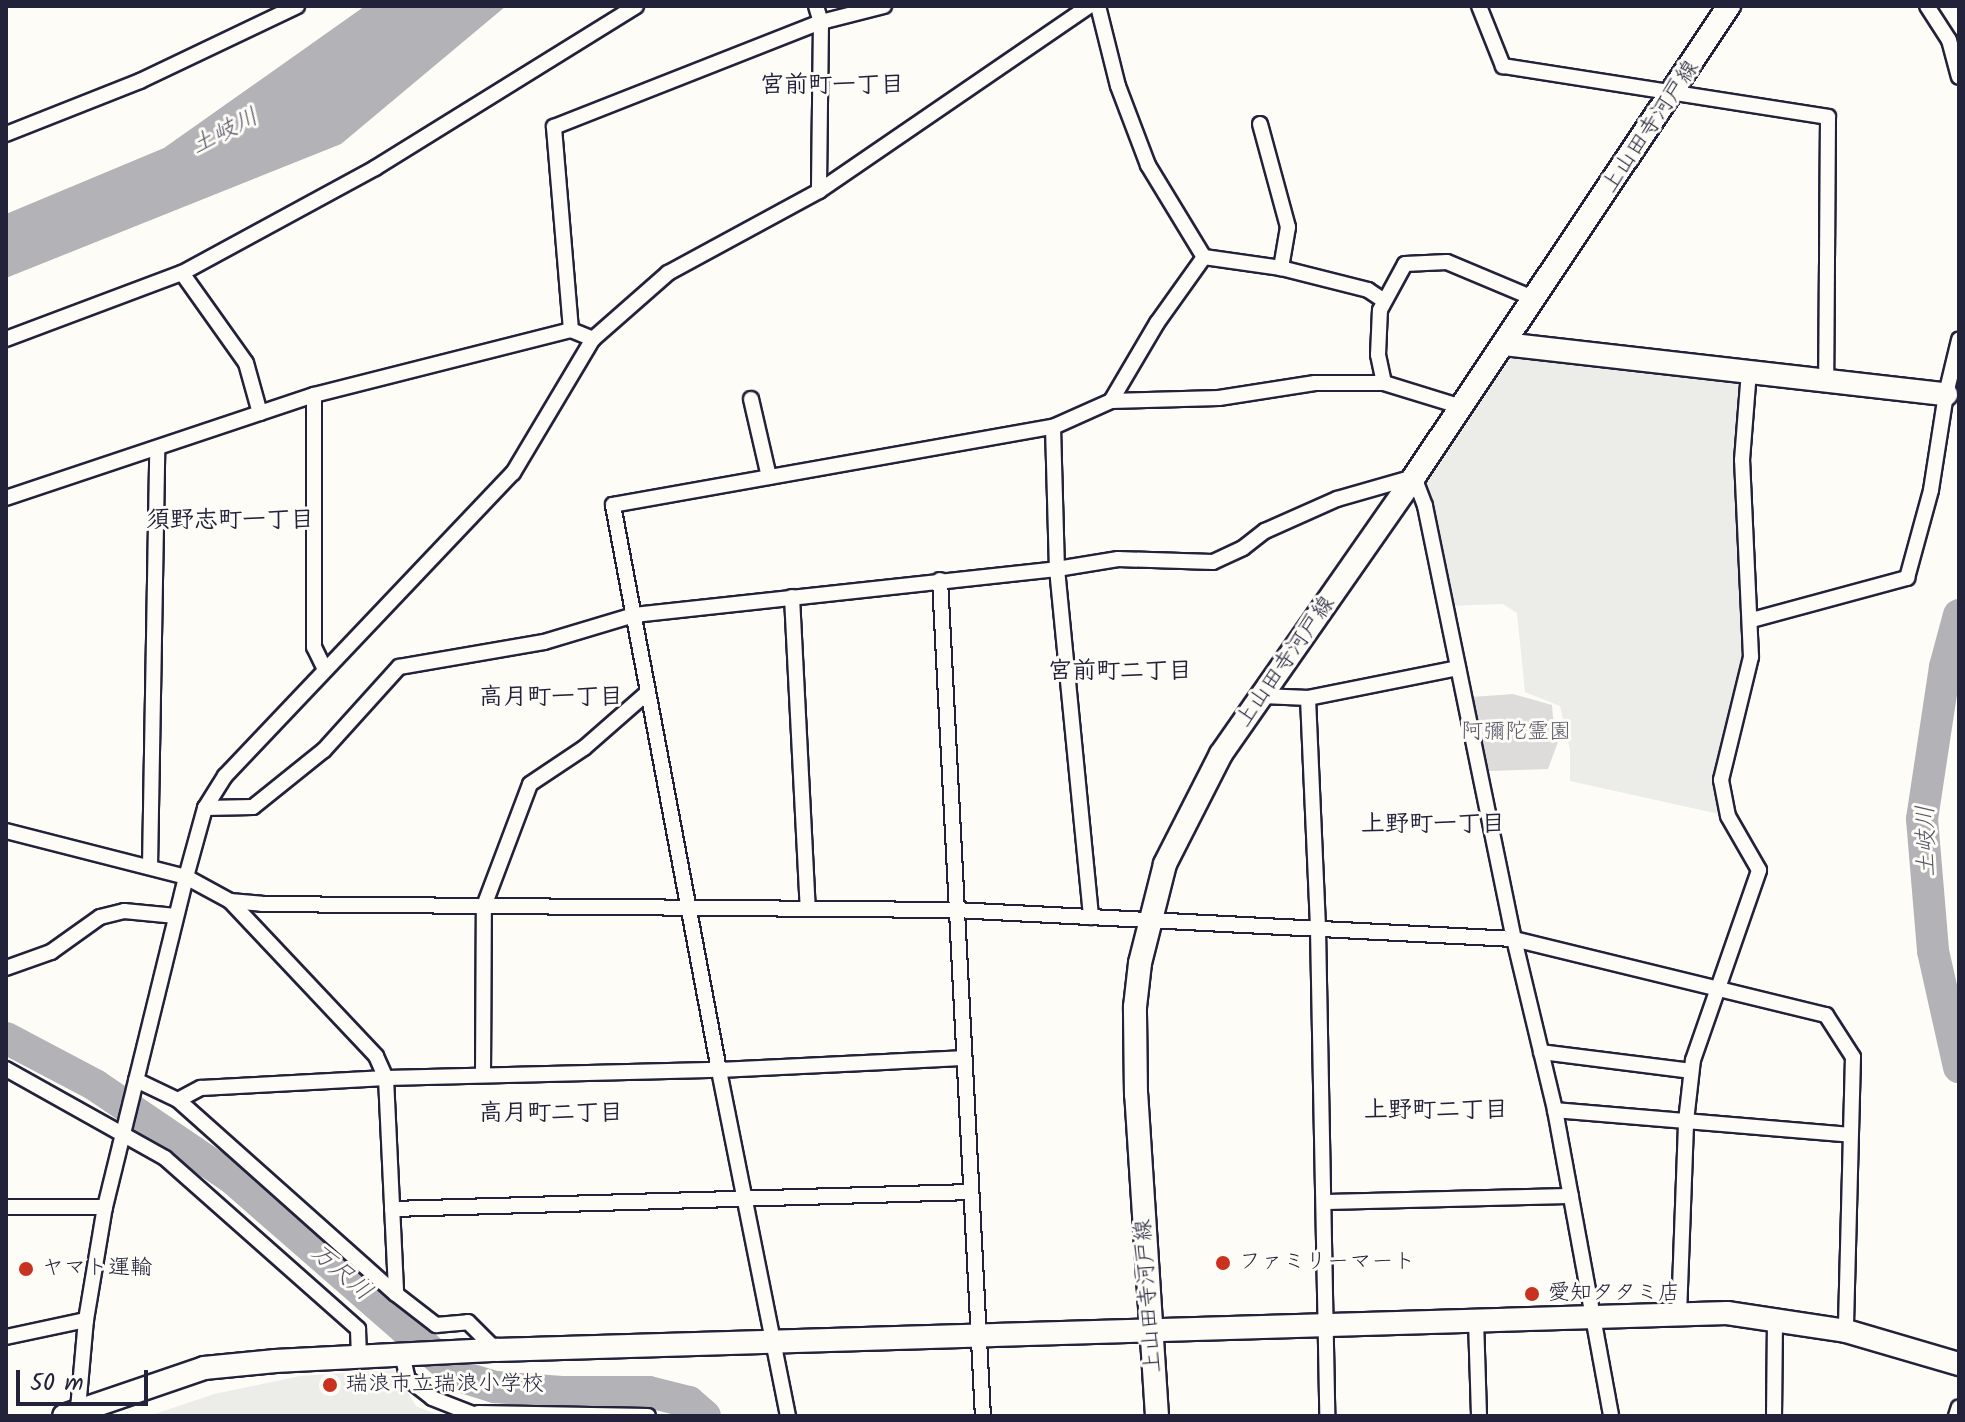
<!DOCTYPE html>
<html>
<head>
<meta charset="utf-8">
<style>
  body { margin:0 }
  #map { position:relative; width:1965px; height:1422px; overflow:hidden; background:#fdfcf7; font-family:Kalam,"Klee One",sans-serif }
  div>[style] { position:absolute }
  .built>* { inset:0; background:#ecece9 }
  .green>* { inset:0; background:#dddcdb }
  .water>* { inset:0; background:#b2b2b7 }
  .river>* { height:32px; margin:-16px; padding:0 16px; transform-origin:16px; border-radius:16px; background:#b2b2b7 }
  .roads { filter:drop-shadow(2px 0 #22223b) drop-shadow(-2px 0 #22223b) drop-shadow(0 2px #22223b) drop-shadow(0 -2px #22223b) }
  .street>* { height:14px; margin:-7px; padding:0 7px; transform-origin:7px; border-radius:7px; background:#fdfcf7 }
  .secondary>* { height:22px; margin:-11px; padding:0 11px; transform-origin:11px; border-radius:11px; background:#fdfcf7 }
  .dots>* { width:22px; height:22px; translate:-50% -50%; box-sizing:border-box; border:4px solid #fdfcf7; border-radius:50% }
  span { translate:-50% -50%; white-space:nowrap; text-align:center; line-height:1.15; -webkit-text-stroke:6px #fdfcf7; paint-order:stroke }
  .street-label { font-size:22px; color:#22223b }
  .park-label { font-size:22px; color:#5a5a6b }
  .poi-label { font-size:22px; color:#22223b }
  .left { translate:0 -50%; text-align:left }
  .neighbourhood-label { font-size:24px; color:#22223b; font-weight:700 }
  .water-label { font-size:24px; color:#545466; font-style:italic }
  .frame { position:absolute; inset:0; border:8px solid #22223b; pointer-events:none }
  .scale { position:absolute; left:16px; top:1370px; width:132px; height:36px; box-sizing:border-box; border:4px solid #22223b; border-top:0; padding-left:10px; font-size:24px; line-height:28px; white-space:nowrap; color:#22223b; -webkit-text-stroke:6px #fdfcf7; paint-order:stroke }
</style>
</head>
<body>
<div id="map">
  <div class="built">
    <i style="clip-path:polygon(1504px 344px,1749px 372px,1742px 460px,1752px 620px,1717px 776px,1728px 816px,1570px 781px,1570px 750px,1560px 706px,1525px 692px,1517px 613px,1503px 604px,1445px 606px,1414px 477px)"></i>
    <i style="clip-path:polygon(394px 1370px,416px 1406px,440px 1416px,149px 1416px,214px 1394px,300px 1376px)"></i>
  </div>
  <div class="green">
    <i style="clip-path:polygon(1513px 694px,1552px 705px,1553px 718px,1562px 731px,1548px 769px,1489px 771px,1471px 697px)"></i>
  </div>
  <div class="water">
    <i style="clip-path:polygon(365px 6px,506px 6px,341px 144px,6px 278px,6px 214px,164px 148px)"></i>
  </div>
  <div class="river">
    <i style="left:1959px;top:615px;width:54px;rotate:105.1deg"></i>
    <i style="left:1945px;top:667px;width:154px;rotate:98.6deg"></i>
    <i style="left:1922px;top:819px;width:132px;rotate:85.2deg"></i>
    <i style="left:1933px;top:951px;width:119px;rotate:77.4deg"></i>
    <i style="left:6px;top:1038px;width:101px;rotate:27.8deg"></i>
    <i style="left:95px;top:1085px;width:166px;rotate:34.2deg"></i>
    <i style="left:232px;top:1178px;width:301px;rotate:41.1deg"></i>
    <i style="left:459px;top:1376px;width:38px;rotate:17deg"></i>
    <i style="left:495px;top:1387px;width:67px;rotate:4.3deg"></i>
    <i style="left:562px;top:1392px;width:87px"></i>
    <i style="left:649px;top:1392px;width:41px;rotate:14deg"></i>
    <i style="left:689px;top:1402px;width:21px;rotate:41deg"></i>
  </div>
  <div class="roads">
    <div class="street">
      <i style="left:816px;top:6px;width:17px;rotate:73deg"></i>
      <i style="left:821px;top:22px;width:169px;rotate:90.7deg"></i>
      <i style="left:1098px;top:6px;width:82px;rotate:76deg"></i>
      <i style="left:1118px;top:86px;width:85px;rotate:69.2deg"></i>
      <i style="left:1148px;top:165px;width:108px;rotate:58.7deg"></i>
      <i style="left:1479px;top:6px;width:65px;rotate:68.2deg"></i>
      <i style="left:1503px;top:66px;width:329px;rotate:8.9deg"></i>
      <i style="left:1828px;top:117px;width:263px;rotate:90.4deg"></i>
      <i style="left:1927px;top:6px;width:40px;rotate:57.1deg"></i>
      <i style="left:1949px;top:40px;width:38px;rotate:75deg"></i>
      <i style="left:1260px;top:124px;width:107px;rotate:74.8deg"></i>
      <i style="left:1288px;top:227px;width:42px;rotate:99.7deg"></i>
      <i style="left:6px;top:134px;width:144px;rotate:-21.6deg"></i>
      <i style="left:140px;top:81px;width:174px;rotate:-25.5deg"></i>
      <i style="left:1204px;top:257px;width:78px;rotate:8.1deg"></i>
      <i style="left:1281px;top:268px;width:90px;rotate:14.2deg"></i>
      <i style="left:1368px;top:290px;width:18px;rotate:34deg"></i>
      <i style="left:182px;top:273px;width:110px;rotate:54.6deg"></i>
      <i style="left:246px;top:363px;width:52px;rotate:74.4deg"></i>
      <i style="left:571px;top:330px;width:204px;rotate:-94.8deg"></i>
      <i style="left:554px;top:127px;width:287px;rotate:-21.5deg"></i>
      <i style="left:821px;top:22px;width:65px;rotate:-14.3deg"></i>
      <i style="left:6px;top:339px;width:188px;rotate:-20.6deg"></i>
      <i style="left:182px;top:273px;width:220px;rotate:-28.5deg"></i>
      <i style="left:375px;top:168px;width:307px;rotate:-31.8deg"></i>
      <i style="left:1384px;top:383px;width:29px;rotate:-102deg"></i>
      <i style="left:1378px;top:355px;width:45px;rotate:-87.5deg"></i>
      <i style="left:1380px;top:310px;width:52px;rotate:-61.5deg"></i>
      <i style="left:1405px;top:264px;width:42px;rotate:-2.7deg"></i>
      <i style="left:1447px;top:262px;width:95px;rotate:22.8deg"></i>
      <i style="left:314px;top:395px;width:252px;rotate:90deg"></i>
      <i style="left:314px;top:647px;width:25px;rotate:64deg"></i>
      <i style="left:751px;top:399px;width:80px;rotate:77deg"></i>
      <i style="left:1111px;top:401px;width:91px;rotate:-59.5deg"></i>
      <i style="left:1157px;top:323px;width:81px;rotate:-54.5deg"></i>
      <i style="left:1053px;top:427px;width:142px;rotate:88.4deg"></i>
      <i style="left:1057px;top:569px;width:350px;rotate:84.4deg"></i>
      <i style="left:6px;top:498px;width:325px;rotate:-18.5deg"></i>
      <i style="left:314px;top:395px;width:265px;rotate:-14.2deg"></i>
      <i style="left:571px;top:330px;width:24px;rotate:22deg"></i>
      <i style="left:940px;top:580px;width:837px;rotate:87.06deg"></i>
      <i style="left:792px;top:597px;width:311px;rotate:87.1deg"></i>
      <i style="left:1752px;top:620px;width:161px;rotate:-15.2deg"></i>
      <i style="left:1907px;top:578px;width:91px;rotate:-74.7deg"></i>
      <i style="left:1931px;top:490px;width:97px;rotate:-81.1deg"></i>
      <i style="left:1946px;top:394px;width:56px;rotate:-76.5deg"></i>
      <i style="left:1263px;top:696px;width:45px;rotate:2.5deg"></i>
      <i style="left:1308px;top:698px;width:231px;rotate:87.5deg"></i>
      <i style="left:1318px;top:929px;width:487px;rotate:88.9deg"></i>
      <i style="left:1308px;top:698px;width:153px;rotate:-11.3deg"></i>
      <i style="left:205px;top:808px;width:48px;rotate:-1.2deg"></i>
      <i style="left:253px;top:807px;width:91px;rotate:-38.8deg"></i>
      <i style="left:324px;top:750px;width:112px;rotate:-47.9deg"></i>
      <i style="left:399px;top:667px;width:147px;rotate:-9.8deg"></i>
      <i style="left:544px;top:642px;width:94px;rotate:-16.7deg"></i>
      <i style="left:634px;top:615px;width:425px;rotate:-6.2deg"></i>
      <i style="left:1057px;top:569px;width:62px;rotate:-9.3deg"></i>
      <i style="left:1118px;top:559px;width:95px;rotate:1.8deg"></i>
      <i style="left:1213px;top:562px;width:33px;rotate:-25deg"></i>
      <i style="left:1243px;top:548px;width:28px;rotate:-38deg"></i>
      <i style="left:1265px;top:531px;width:79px;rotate:-24deg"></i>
      <i style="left:1337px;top:499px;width:80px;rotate:-15.9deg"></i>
      <i style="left:1414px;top:477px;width:31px;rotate:69deg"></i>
      <i style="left:1425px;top:506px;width:442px;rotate:78.4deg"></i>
      <i style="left:1514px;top:939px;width:176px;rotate:76.5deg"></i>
      <i style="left:1555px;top:1110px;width:311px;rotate:79.6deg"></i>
      <i style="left:6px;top:831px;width:186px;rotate:14.3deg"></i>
      <i style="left:186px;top:877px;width:50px;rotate:28.6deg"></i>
      <i style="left:230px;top:901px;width:213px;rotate:46.7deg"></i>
      <i style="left:376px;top:1056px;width:24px;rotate:66deg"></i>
      <i style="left:386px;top:1078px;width:216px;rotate:87.3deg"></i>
      <i style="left:396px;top:1294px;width:51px;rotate:37.8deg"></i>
      <i style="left:436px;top:1325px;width:32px;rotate:-5deg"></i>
      <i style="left:468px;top:1322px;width:40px;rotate:45deg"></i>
      <i style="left:150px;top:867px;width:419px;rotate:-89deg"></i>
      <i style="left:230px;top:901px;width:32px;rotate:5deg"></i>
      <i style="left:262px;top:904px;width:693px;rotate:0.5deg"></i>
      <i style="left:955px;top:910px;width:560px;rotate:2.97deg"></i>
      <i style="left:1514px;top:939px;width:321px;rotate:13.7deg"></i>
      <i style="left:1826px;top:1015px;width:50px;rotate:57.3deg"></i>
      <i style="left:1853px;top:1057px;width:274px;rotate:91.5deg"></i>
      <i style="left:6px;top:968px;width:48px;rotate:-19.6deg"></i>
      <i style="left:51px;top:952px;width:60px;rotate:-35.5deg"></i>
      <i style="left:100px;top:917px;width:25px;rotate:-14deg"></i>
      <i style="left:124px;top:911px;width:52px;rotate:5.5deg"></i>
      <i style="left:1541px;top:1052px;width:151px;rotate:7.2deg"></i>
      <i style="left:6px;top:1069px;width:182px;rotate:29.2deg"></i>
      <i style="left:165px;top:1158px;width:258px;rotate:41.5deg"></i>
      <i style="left:358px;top:1329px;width:27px;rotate:88deg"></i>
      <i style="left:483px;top:1075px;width:169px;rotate:-89.7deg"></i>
      <i style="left:484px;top:906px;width:130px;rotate:-69.3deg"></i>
      <i style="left:530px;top:784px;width:65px;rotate:-33.7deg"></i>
      <i style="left:584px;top:748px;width:85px;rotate:-41.2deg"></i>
      <i style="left:136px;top:1080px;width:47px;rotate:25.5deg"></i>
      <i style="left:178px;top:1100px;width:292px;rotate:41.7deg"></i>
      <i style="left:178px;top:1100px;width:26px;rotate:-28deg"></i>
      <i style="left:201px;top:1088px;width:185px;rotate:-3.1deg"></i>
      <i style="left:386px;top:1078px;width:333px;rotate:-1.4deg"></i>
      <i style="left:719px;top:1070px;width:243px;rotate:-2.8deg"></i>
      <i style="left:1555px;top:1110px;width:296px;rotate:4.8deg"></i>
      <i style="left:1324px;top:1202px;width:247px;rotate:-1.4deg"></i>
      <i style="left:6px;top:1207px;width:99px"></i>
      <i style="left:392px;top:1209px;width:578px;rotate:-1.68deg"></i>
      <i style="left:1679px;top:1315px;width:194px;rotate:-87.9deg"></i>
      <i style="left:1686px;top:1121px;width:61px;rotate:-83.5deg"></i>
      <i style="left:1693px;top:1060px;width:201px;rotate:-70.8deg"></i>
      <i style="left:1759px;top:870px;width:62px;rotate:-119.9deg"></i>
      <i style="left:1728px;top:816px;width:37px;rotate:-101deg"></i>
      <i style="left:1721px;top:780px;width:127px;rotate:-76.3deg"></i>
      <i style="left:1751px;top:657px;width:197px;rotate:-92.6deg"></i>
      <i style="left:1742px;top:460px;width:88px;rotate:-85.5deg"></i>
      <i style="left:1476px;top:1320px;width:96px;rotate:88.2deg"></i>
      <i style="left:6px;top:1337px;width:82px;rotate:-12deg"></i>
      <i style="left:402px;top:1354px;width:26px;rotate:77deg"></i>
      <i style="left:408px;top:1379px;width:31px;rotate:38deg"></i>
      <i style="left:432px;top:1398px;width:49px;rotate:21.4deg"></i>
      <i style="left:78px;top:1409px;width:89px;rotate:-84.9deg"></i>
      <i style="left:86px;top:1320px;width:115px;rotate:-80.5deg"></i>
      <i style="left:105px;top:1207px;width:340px;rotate:-76.2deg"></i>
      <i style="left:186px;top:877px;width:72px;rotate:-74.6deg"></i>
      <i style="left:205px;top:808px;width:38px;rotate:-58deg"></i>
      <i style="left:225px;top:776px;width:418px;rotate:-46.5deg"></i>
      <i style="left:513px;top:473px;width:156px;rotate:-59.2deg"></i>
      <i style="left:593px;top:339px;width:100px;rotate:-41.3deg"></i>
      <i style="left:668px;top:273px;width:172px;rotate:-28.5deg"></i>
      <i style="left:819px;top:191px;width:327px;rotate:-34.4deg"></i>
      <i style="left:478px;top:1413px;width:170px;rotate:1deg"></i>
      <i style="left:788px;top:1416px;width:353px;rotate:-101.3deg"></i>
      <i style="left:719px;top:1070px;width:575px;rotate:-100.63deg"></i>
      <i style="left:613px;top:505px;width:447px;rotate:-10.1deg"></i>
      <i style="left:1053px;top:427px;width:64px;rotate:-24.1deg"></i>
      <i style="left:1111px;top:401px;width:108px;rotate:-1.6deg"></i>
      <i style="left:1219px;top:398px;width:97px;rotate:-8.9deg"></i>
      <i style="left:1315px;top:383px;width:69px"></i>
      <i style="left:1384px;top:383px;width:82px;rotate:17.1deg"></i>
      <i style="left:1774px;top:1416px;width:98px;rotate:-89.4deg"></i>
      <i style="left:1956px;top:1416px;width:9px;rotate:-72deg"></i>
    </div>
    <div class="secondary">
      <i style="left:1504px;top:344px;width:445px;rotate:6.5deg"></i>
      <i style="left:64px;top:1416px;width:148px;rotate:-18.9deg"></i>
      <i style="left:204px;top:1368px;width:72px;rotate:-5.6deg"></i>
      <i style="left:276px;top:1361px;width:220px;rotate:-2.9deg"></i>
      <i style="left:496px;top:1350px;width:1232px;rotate:-1.72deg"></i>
      <i style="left:1727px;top:1313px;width:120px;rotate:8.6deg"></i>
      <i style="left:1846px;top:1331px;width:118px;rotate:16.3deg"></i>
      <i style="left:1157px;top:1416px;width:322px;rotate:-93.7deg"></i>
      <i style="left:1136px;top:1095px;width:88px;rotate:-90.7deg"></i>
      <i style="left:1135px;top:1007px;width:44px;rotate:-83.5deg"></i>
      <i style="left:1140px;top:963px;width:102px;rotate:-75.8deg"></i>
      <i style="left:1165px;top:864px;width:123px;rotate:-63deg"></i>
      <i style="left:1221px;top:754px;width:338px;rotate:-55.1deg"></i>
      <i style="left:1414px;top:477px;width:567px;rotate:-56.23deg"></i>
    </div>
  </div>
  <div class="dots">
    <i style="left:1223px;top:1263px;background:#c8321e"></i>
    <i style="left:26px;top:1269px;background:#c8321e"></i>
    <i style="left:1532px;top:1294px;background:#c8321e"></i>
    <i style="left:330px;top:1385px;background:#c8321e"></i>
  </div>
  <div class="street-label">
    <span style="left:1651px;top:127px;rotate:-56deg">上山田寺河戸線</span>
    <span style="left:1286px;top:662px;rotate:-55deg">上山田寺河戸線</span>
    <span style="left:1149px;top:1296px;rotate:-94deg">上山田寺河戸線</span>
  </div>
  <div class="park-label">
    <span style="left:1516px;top:733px">阿彌陀霊園</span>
  </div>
  <div class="poi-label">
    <span class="left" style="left:1239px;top:1263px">ファミリーマート</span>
    <span class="left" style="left:42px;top:1269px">ヤマト運輸</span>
    <span class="left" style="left:1548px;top:1294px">愛知タタミ店</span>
    <span class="left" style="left:346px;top:1385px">瑞浪市立瑞浪小学校</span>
  </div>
  <div class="neighbourhood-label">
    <span style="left:832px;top:86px">宮前町一丁目</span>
    <span style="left:230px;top:521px">須野志町一丁目</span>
    <span style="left:1120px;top:672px">宮前町二丁目</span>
    <span style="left:551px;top:698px">高月町一丁目</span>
    <span style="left:1433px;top:825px">上野町一丁目</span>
    <span style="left:1436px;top:1111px">上野町二丁目</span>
    <span style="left:551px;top:1114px">高月町二丁目</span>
  </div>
  <div class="water-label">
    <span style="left:225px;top:132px;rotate:-27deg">土岐川</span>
    <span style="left:1927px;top:841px;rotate:-91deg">土岐川</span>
    <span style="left:341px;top:1273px;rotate:41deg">万尺川</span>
  </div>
  <div class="frame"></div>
  <div class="scale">50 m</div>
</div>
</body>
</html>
